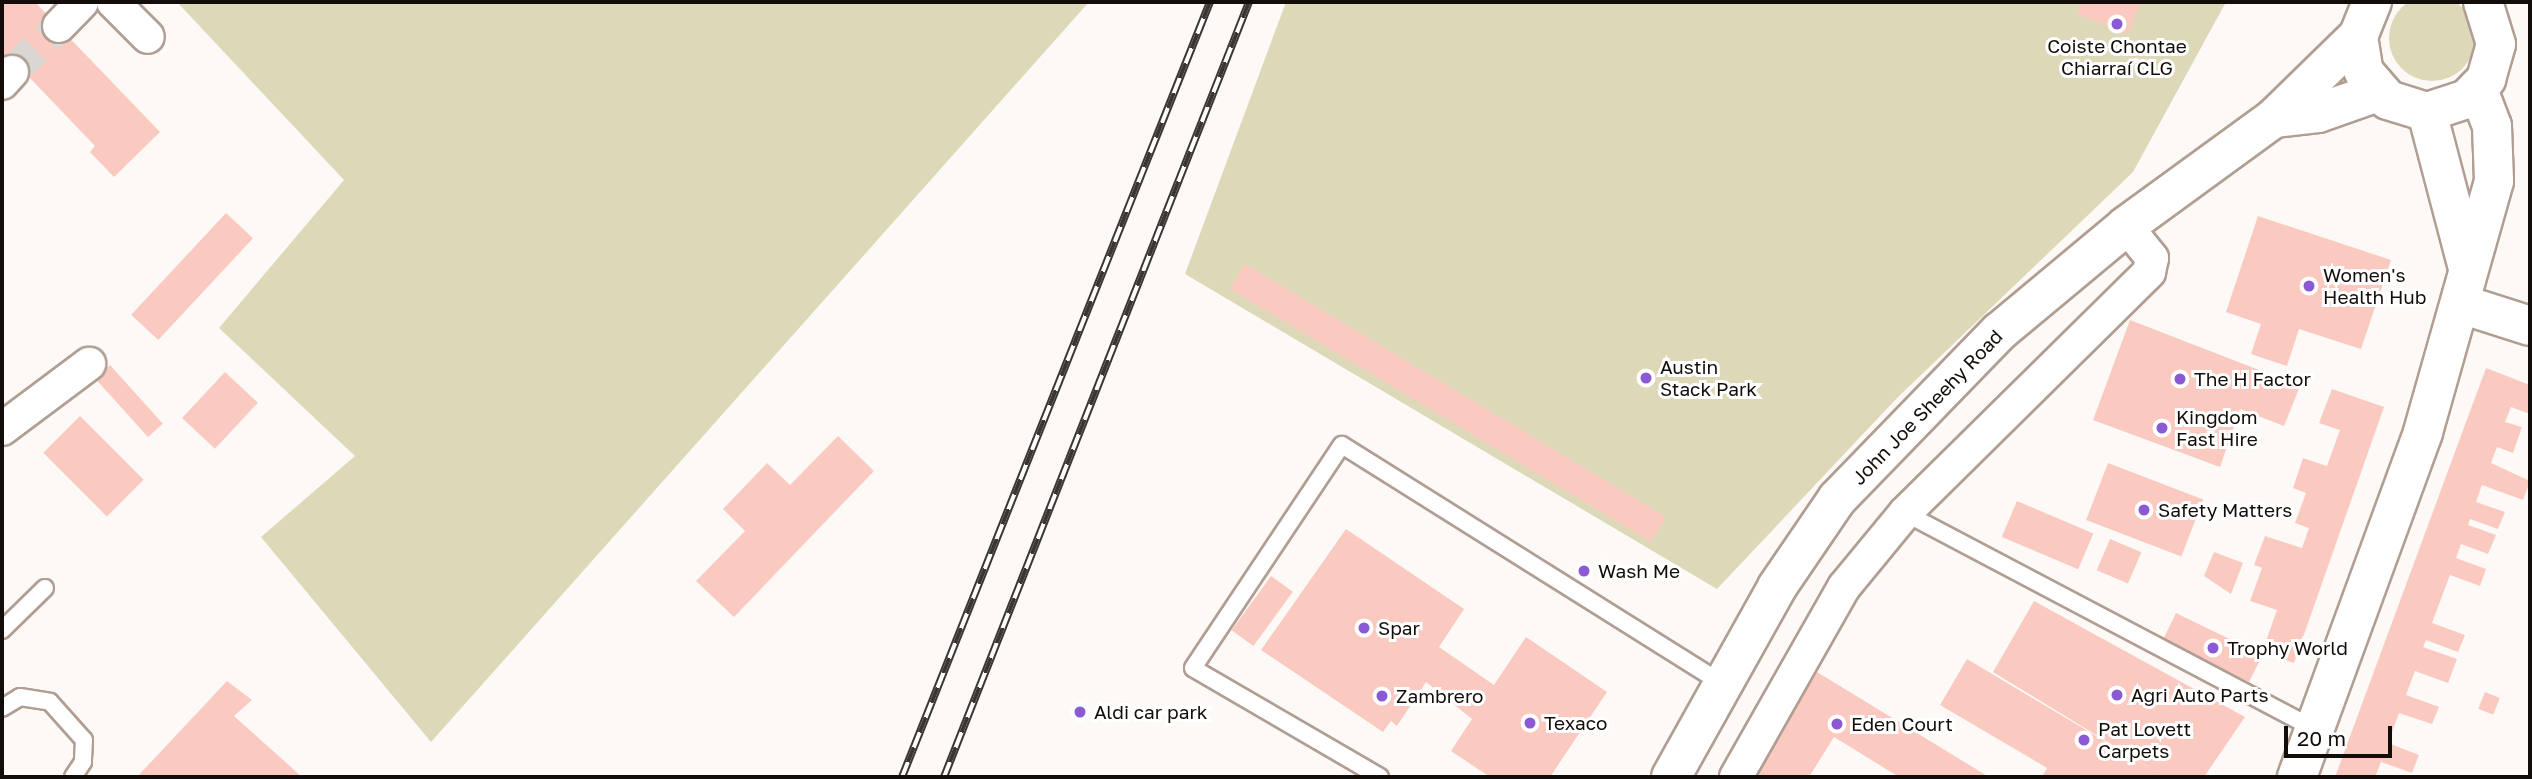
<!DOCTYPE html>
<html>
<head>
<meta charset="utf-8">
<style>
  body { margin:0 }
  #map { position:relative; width:2532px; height:779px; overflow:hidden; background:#fdf9f6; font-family:"Golos Text",sans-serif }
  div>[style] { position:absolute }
  .green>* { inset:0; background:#ddd8b7 }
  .round { border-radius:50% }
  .building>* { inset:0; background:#facac0; transform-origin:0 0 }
  .street-tunnel>* { height:32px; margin-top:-16px; transform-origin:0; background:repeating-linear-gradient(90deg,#dad6d2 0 32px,transparent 0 48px) }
  .roads { filter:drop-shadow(2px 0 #b19e93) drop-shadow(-2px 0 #b19e93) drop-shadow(0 2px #b19e93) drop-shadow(0 -2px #b19e93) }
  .lane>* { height:16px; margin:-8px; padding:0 8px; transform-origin:8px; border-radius:8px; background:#fff }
  .street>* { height:32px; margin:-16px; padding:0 16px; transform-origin:16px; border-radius:16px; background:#fff }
  .secondary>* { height:38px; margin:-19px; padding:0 19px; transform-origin:19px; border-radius:19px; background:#fff }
  .rail>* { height:8px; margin-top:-4px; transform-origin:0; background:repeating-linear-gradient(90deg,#fff 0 16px,#3c3633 0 32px); box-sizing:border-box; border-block:2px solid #3c3633 }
  .dots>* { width:19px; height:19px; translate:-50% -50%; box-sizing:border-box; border:4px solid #fff; border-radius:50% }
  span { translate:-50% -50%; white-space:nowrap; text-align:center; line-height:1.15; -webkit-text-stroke:6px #fff; paint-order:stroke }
  .poi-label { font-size:19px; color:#130d09 }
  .left { translate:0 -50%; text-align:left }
  .street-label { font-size:19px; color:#130d09 }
  .frame { position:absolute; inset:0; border:4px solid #130d09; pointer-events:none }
  .scale { position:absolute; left:2284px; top:726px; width:108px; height:32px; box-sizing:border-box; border:4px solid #130d09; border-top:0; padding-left:9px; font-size:21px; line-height:24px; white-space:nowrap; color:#130d09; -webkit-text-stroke:5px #fff; paint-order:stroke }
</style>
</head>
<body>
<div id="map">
  <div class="green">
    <i class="round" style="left:2389px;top:-5px;width:86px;height:86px"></i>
    <i style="clip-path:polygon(177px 2px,1089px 2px,431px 742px,261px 537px,355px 456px,219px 328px,344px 180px)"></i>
    <i style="clip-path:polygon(1286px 2px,2226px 2px,2133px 172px,1897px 398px,1717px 589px,1185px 274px)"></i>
  </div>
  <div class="building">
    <i style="clip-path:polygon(2px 2px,35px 2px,160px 132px,114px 177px,90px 152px,95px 146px,28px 76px,21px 82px,2px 61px)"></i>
    <i style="clip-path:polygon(2082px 2px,2141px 2px,2128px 34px,2077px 14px)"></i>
    <i style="left:226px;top:213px;width:37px;height:139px;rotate:43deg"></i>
    <i style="clip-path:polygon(2258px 216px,2391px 260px,2361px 349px,2299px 329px,2287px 366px,2251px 354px,2261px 324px,2226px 312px)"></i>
    <i style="left:1245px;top:264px;width:491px;height:29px;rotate:31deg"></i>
    <i style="clip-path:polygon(2130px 320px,2300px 386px,2284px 426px,2240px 409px,2220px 467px,2093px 420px)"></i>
    <i style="left:110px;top:365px;width:79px;height:20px;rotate:48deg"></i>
    <i style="clip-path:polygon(2486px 368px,2530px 385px,2530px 414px,2511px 407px,2505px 422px,2522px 427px,2513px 453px,2497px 447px,2491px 463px,2530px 481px,2523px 500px,2482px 485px,2476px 502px,2505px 512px,2498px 529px,2470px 519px,2468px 525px,2496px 535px,2488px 554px,2461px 544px,2456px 558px,2486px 569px,2480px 586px,2450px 575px,2432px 623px,2465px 635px,2458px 652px,2426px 640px,2423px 647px,2457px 659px,2448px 683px,2415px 671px,2406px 695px,2439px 707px,2432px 724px,2399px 713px,2388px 743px,2419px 755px,2412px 773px,2381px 762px,2375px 777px,2335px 777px)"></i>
    <i style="left:225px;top:372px;width:45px;height:63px;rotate:43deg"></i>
    <i style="clip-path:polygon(2332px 389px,2384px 407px,2294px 663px,2262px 652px,2277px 610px,2250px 601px,2262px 568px,2254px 565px,2265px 536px,2302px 548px,2309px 528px,2295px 523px,2306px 493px,2293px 488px,2303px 458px,2327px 466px,2340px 430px,2319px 423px)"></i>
    <i style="left:80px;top:416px;width:90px;height:52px;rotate:45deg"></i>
    <i style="clip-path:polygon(838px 436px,874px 471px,734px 617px,696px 581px,745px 531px,723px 509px,767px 463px,790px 485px)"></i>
    <i style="left:2108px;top:463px;width:102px;height:61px;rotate:21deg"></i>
    <i style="left:2017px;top:501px;width:83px;height:39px;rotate:23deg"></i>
    <i style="clip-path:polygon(1346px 529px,1464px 609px,1439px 647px,1494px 685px,1526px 637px,1607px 692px,1550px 777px,1490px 777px,1451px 751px,1472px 719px,1426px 682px,1397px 726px,1391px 721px,1383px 732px,1261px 650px)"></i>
    <i style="left:2110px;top:539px;width:34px;height:34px;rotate:23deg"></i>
    <i style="clip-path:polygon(2214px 552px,2243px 563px,2231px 594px,2204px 576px)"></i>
    <i style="left:1271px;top:576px;width:27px;height:67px;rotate:36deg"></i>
    <i style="clip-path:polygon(2034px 601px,2245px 717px,2204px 777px,2042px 777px,2047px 768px,1940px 705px,1967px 659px,2160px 774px,1993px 672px)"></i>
    <i style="left:2176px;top:613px;width:96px;height:30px;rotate:26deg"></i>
    <i style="clip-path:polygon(1817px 672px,1989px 777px,1899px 777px,1834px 737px,1809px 777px,1753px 777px,1771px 748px,1761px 743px,1784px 706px,1793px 712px)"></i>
    <i style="clip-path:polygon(227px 681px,252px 700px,234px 716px,302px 777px,137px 777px)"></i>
    <i style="left:2485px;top:692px;width:16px;height:18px;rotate:22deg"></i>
  </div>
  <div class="street-tunnel">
    <i style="left:12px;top:72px;width:66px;rotate:-44.4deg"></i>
  </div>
  <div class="roads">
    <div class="lane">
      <i style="left:1905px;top:513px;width:463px;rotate:27.8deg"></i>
      <i style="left:2px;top:630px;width:60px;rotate:-44.3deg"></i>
      <i style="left:2px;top:708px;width:21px;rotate:-31deg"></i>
      <i style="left:20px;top:697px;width:30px;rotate:9deg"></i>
      <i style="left:50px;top:702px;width:51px;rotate:48.2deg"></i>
      <i style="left:84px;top:740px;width:22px;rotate:93deg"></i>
      <i style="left:83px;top:762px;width:18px;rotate:124deg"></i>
      <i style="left:1380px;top:777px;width:216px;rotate:-149.8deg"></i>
      <i style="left:1193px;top:668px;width:268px;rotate:-56.3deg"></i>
      <i style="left:1342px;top:445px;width:450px;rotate:32.1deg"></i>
    </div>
    <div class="street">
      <i style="left:113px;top:2px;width:49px;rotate:45deg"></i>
      <i style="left:59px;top:26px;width:33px;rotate:-46deg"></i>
      <i style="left:2px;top:83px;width:15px;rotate:-48deg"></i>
      <i style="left:2px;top:429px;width:109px;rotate:-36.8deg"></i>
      <i style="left:1736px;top:777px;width:219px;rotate:-60.4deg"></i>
      <i style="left:1844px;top:587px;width:96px;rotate:-50.5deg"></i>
      <i style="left:1905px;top:513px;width:343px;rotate:-44.6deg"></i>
      <i style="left:2149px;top:272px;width:14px;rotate:-78deg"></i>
      <i style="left:2152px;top:258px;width:41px;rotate:-129.1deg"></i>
    </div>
    <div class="secondary">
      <i style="left:2372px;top:2px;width:37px;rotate:112deg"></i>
      <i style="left:2358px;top:36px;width:36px;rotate:81deg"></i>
      <i style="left:2364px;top:72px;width:37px;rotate:49deg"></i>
      <i style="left:2388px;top:100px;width:41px;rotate:17.1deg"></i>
      <i style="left:2427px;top:112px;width:42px;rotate:-18deg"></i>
      <i style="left:2467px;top:99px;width:28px;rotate:-46deg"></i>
      <i style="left:2486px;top:79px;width:36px;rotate:-74deg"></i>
      <i style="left:2496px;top:44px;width:44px;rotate:-107.2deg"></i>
      <i style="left:2427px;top:112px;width:158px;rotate:75.3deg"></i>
      <i style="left:2274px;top:118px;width:44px;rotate:-6.5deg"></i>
      <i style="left:2318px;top:113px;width:64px;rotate:-19.3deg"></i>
      <i style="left:2461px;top:304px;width:72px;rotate:17.7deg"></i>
      <i style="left:1671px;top:777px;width:218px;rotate:-60.8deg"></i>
      <i style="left:1777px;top:587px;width:107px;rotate:-55.7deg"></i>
      <i style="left:1837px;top:499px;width:233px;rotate:-45.9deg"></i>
      <i style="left:1999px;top:332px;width:165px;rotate:-39.8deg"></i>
      <i style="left:2126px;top:226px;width:183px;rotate:-36.1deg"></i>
      <i style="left:2274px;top:118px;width:117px;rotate:-44.3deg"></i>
      <i style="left:2297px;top:777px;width:367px;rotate:-69.9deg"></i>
      <i style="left:2423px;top:432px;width:261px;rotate:-74.2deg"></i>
      <i style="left:2494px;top:181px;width:55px;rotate:-92.1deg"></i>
      <i style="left:2492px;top:126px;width:40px;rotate:-111deg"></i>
    </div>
  </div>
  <div class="rail">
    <i style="left:902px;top:777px;width:834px;rotate:-68.33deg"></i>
    <i style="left:944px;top:777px;width:833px;rotate:-68.52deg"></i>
  </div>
  <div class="dots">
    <i style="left:2117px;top:24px;background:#895ad3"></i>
    <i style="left:2309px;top:286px;background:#895ad3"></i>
    <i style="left:1646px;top:378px;background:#895ad3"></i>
    <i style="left:2180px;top:379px;background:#895ad3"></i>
    <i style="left:2162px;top:428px;background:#895ad3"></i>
    <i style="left:2144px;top:510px;background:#895ad3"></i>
    <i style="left:1584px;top:571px;background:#895ad3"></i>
    <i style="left:1364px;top:628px;background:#895ad3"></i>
    <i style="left:2213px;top:648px;background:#895ad3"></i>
    <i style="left:2117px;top:695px;background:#895ad3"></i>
    <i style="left:1382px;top:696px;background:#895ad3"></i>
    <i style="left:1080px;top:712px;background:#895ad3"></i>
    <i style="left:1530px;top:723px;background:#895ad3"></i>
    <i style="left:1837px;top:724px;background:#895ad3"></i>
    <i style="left:2084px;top:740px;background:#895ad3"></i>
  </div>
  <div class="poi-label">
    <span style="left:2117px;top:57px">Coiste Chontae<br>Chiarraí CLG</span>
    <span class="left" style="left:2323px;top:286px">Women's<br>Health Hub</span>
    <span class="left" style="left:1660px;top:378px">Austin<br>Stack Park</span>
    <span class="left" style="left:2194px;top:379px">The H Factor</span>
    <span class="left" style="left:2176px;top:428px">Kingdom<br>Fast Hire</span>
    <span class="left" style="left:2158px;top:510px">Safety Matters</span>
    <span class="left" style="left:1598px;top:571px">Wash Me</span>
    <span class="left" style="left:1378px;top:628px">Spar</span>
    <span class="left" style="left:2227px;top:648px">Trophy World</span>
    <span class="left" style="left:2131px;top:695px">Agri Auto Parts</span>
    <span class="left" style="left:1396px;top:696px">Zambrero</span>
    <span class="left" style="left:1094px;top:712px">Aldi car park</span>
    <span class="left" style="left:1544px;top:723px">Texaco</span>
    <span class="left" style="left:1851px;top:724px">Eden Court</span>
    <span class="left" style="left:2098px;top:740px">Pat Lovett<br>Carpets</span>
  </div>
  <div class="street-label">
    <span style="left:1927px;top:407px;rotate:-46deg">John Joe Sheehy Road</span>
  </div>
  <div class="frame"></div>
  <div class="scale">20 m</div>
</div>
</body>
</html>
